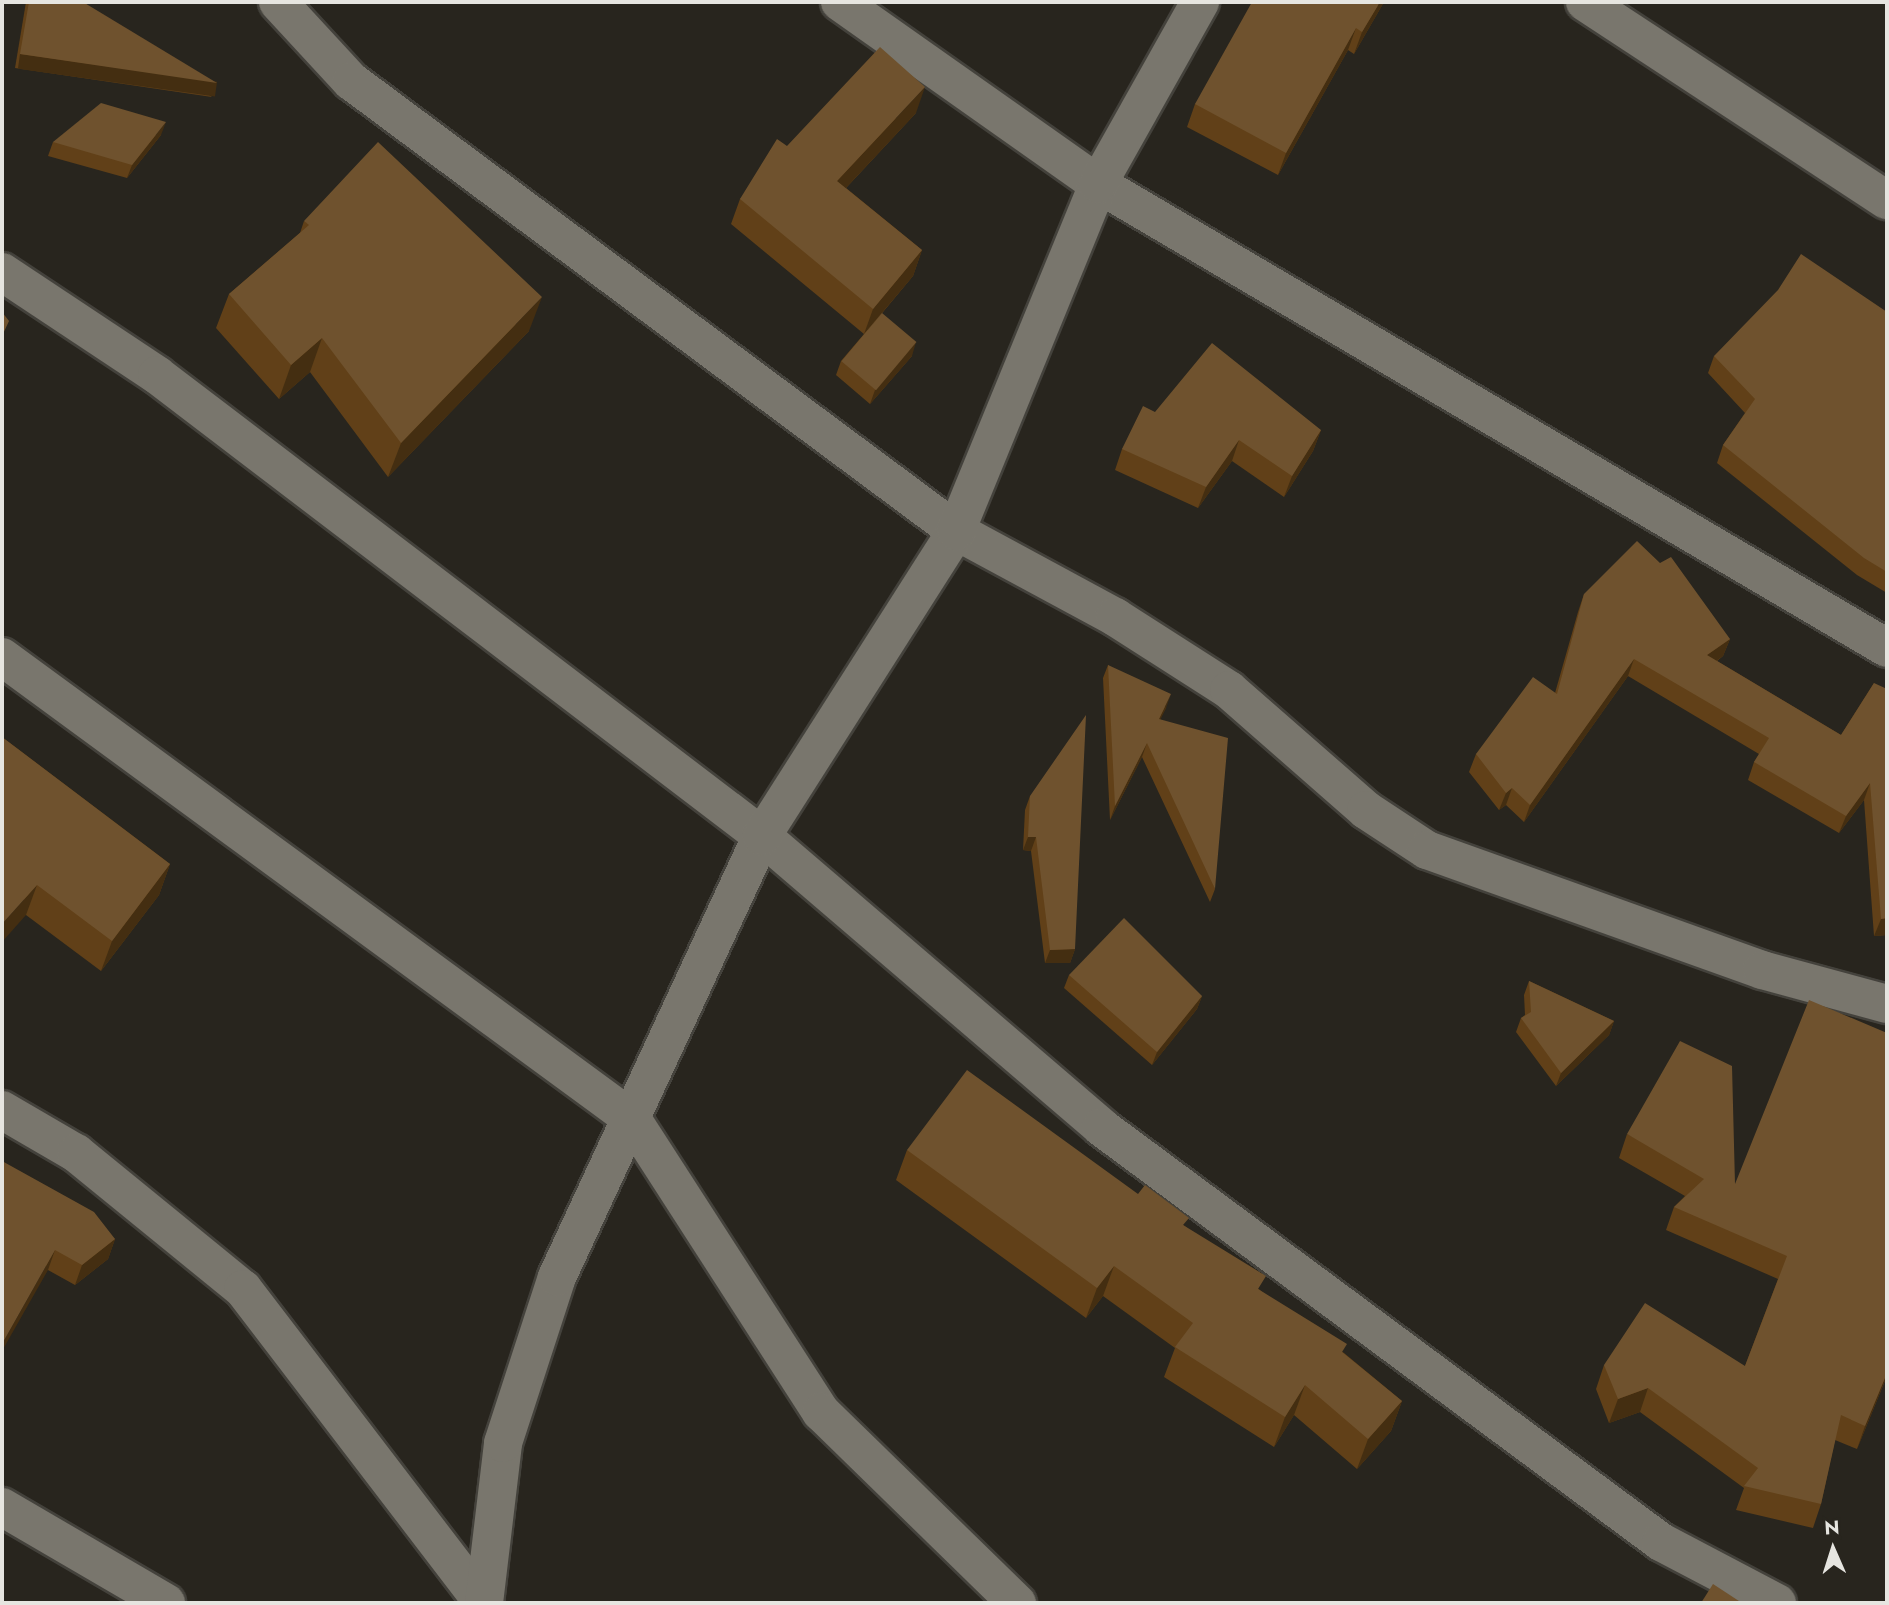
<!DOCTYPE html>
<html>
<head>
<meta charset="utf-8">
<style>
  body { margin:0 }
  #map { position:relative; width:1889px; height:1605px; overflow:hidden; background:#28251e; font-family:Jost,sans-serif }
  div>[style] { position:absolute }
  .roads { filter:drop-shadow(2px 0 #44423c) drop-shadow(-2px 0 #44423c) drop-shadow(0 2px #44423c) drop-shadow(0 -2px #44423c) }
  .minor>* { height:38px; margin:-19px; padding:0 19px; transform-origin:19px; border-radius:19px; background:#79766d }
  .wall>* { inset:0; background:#614018 }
  .shaded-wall>* { inset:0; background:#442e11; transform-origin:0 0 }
  .building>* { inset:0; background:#6f522e; transform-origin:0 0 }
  span { translate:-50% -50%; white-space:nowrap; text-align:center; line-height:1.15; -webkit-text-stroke:5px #28251e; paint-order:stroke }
  .frame { position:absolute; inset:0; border:4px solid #e6e5e0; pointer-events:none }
  .north { position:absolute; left:1798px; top:1514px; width:70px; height:70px; -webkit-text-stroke:5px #28251e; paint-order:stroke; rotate:357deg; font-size:19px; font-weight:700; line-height:28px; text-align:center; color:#e6e5e0 }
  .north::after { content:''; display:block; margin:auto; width:24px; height:32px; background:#e6e5e0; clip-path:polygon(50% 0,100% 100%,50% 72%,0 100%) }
</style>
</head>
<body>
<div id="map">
  <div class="roads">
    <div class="minor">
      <i style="left:278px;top:2px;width:108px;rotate:47.3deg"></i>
      <i style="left:351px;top:81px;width:754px;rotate:36.64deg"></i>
      <i style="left:956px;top:531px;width:181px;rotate:28.4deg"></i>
      <i style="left:1115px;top:617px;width:135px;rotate:32.6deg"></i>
      <i style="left:1229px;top:690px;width:182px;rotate:41.2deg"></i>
      <i style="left:1366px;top:810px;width:73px;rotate:33.3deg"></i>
      <i style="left:1427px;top:850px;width:356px;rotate:19.7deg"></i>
      <i style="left:1762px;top:970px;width:130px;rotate:15.2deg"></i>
      <i style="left:840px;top:2px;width:316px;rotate:35.2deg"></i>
      <i style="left:1098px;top:184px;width:915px;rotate:30.46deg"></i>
      <i style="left:1585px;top:2px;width:361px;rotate:33.3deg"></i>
      <i style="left:2px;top:272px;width:186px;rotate:33.6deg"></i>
      <i style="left:157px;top:375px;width:761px;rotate:37.31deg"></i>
      <i style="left:762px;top:836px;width:447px;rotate:40.6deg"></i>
      <i style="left:1101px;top:1127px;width:697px;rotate:36.54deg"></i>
      <i style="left:1661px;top:1542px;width:131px;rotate:27.7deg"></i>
      <i style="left:2px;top:657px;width:781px;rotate:36.25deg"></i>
      <i style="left:632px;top:1119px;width:349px;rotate:57.2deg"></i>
      <i style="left:821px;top:1412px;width:274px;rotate:44.3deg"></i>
      <i style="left:2px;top:1110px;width:86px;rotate:30.2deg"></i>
      <i style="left:76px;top:1153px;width:215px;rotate:39.2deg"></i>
      <i style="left:243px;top:1289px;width:395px;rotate:52.6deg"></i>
      <i style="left:2px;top:1507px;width:190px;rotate:30.3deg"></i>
      <i style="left:484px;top:1603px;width:161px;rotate:-83.2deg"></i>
      <i style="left:503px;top:1443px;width:175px;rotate:-72deg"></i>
      <i style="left:557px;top:1277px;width:486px;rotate:-65.1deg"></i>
      <i style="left:762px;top:836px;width:361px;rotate:-57.5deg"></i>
      <i style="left:956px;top:531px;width:375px;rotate:-67.7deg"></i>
      <i style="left:1098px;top:184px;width:209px;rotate:-60.7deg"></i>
    </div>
  </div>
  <div class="wall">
    <i style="clip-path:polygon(26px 2px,83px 2px,212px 97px,15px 68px)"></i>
    <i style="clip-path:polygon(1384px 2px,1354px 54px,1348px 50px,1278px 175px,1187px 127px,1195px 104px)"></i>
    <i style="clip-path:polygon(916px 113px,846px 188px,922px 250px,913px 276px,868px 330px,912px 356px,870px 404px,836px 375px,841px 361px,864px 334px,731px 224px,740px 199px,787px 146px)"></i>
    <i style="clip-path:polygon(161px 135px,127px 178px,48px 156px,53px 142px)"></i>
    <i style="clip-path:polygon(304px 221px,529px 331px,388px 477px,310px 372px,279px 399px,216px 328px,229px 294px,300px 233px)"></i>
    <i style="clip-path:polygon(1887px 312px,1887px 593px,1857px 575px,1717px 463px,1723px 445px,1745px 413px,1708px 373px,1714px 356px)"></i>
    <i style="clip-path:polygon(1155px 412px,1321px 430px,1313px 451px,1284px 497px,1232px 461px,1198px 508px,1115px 470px,1122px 449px)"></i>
    <i style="clip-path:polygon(1584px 594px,1730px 639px,1723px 656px,1717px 661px,1841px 735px,1874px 683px,1887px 935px,1874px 936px,1864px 800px,1839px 833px,1748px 780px,1754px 762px,1759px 754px,1628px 676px,1524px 822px,1506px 805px,1499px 810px,1469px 772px,1476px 754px,1555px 693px,1578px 612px)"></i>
    <i style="clip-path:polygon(1108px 665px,1166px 708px,1160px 719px,1215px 889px,1210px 902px,1142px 757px,1110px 820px,1103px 678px)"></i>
    <i style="clip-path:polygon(2px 737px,170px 864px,159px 895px,101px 971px,26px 915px)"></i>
    <i style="clip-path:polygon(1030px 796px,1075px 949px,1070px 963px,1045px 963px,1031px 851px,1023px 850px,1025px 810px)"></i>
    <i style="clip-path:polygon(1069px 975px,1202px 996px,1197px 1009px,1152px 1065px,1064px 988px)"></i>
    <i style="clip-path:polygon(1529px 981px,1614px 1021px,1609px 1035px,1556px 1086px,1516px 1032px,1521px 1018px,1525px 1015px,1524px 995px)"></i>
    <i style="clip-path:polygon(1627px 1134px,1735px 1184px,1887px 1376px,1857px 1449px,1835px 1440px,1821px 1504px,1813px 1528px,1736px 1510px,1744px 1488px,1640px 1412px,1609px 1423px,1596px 1389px,1604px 1365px,1745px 1366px,1778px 1279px,1666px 1230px,1674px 1207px,1685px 1196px,1619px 1158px)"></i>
    <i style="clip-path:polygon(907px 1150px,1138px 1194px,1186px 1227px,1261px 1291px,1344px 1353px,1402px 1401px,1391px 1431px,1357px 1469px,1294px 1415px,1274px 1447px,1164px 1377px,1175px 1348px,1103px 1296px,1086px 1318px,896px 1180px)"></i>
    <i style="clip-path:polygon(2px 1161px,115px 1239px,108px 1259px,75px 1285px,48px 1270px)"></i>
  </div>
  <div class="shaded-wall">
    <i style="clip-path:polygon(1380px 2px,1384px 2px,1354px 54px,1362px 32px)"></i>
    <i style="clip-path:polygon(1356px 28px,1348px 50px,1278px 175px,1286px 153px)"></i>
    <i style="left:20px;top:54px;width:199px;height:15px;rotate:8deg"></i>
    <i style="clip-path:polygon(925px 87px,916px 113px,828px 207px,837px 181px)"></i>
    <i style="clip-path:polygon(166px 122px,161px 135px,127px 178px,132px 165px)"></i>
    <i style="clip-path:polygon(922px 250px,913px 276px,864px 334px,873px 309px)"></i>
    <i style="clip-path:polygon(542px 297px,529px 331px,388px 477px,401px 443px)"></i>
    <i style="clip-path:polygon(322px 338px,310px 372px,279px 399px,291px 365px)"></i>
    <i style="clip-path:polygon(916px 342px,912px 356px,870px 404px,875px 390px)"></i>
    <i style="clip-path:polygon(1321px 430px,1313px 451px,1284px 497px,1292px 476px)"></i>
    <i style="clip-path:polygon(1239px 440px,1232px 461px,1198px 508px,1206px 487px)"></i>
    <i style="clip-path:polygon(1730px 639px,1723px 656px,1701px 672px,1707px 655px)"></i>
    <i style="clip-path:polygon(1634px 659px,1628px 676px,1524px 822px,1530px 805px)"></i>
    <i style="clip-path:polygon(1171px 694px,1166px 708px,1154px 733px,1159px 719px)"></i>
    <i style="clip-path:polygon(1147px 743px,1142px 757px,1110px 820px,1115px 806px)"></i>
    <i style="clip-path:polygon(1870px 783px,1864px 800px,1839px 833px,1846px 816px)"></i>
    <i style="clip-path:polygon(1512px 788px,1506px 805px,1499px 810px,1506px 793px)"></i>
    <i style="clip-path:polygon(1028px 837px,1036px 837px,1031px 851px,1023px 850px)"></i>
    <i style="clip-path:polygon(170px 864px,159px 895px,101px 971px,112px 941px)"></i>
    <i style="clip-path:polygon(37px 885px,26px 915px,2px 942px,2px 924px)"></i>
    <i style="clip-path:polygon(1887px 918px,1887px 935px,1874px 936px,1881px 919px)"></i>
    <i style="clip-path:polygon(1075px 949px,1070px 963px,1045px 963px,1050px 950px)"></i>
    <i style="clip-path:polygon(1202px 996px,1197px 1009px,1152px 1065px,1157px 1052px)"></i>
    <i style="clip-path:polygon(1614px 1021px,1609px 1035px,1556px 1086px,1561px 1073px)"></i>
    <i style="clip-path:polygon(115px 1239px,108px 1259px,75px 1285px,82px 1265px)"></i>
    <i style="clip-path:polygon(55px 1250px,48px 1270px,2px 1351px,2px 1344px)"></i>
    <i style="clip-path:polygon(1114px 1266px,1103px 1296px,1086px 1318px,1097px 1288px)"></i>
    <i style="clip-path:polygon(1887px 1373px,1887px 1376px,1857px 1449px,1865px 1426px)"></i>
    <i style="clip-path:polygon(1305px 1385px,1294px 1415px,1274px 1447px,1285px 1417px)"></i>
    <i style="clip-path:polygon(1648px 1388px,1640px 1412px,1609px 1423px,1618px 1399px)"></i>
    <i style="clip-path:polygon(1402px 1401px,1391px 1431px,1357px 1469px,1368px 1439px)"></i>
  </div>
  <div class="building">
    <i style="clip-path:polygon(29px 2px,83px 2px,217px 83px,20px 54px)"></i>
    <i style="clip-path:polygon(1252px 2px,1380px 2px,1362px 32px,1356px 28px,1286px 153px,1195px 104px)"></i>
    <i style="clip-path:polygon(880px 47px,925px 87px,837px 181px,922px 250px,873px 309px,740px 199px,777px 139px,787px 146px)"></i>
    <i style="clip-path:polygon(101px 103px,166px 122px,132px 165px,53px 142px)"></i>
    <i style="clip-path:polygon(378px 142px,542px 297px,401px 443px,322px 338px,291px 365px,229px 294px,309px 225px,304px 221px)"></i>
    <i style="clip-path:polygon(1801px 254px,1887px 312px,1887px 572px,1864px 558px,1723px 445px,1755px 399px,1714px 356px,1778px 290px)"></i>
    <i style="clip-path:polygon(2px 312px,9px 321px,2px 336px)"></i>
    <i style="left:882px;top:313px;width:45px;height:63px;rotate:40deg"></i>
    <i style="clip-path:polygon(1212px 343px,1321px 430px,1292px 476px,1239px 440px,1206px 487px,1122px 449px,1143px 406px,1155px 412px)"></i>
    <i style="clip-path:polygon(1637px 541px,1660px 563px,1671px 557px,1730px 639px,1707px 655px,1841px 735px,1874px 683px,1887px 689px,1887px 918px,1881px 919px,1870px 783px,1846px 816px,1754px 762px,1769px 738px,1634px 659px,1530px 805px,1512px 788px,1506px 793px,1476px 754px,1533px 677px,1557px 694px,1584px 594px)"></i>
    <i style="clip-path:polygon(1108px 665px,1171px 694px,1159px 719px,1228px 738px,1215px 889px,1147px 743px,1115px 806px)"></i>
    <i style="clip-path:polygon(1086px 715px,1075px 949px,1050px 950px,1036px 837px,1028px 837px,1030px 796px)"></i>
    <i style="clip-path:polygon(2px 737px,170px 864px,112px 941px,37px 885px,2px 924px)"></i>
    <i style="clip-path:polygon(1124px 918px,1202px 996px,1157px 1052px,1069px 975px)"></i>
    <i style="clip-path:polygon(1529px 981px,1614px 1021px,1561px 1073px,1521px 1018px,1531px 1012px)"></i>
    <i style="clip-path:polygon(1809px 1000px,1887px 1033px,1887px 1373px,1865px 1426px,1841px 1415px,1821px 1504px,1744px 1486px,1758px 1468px,1648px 1388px,1618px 1399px,1604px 1365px,1645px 1303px,1745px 1366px,1787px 1256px,1674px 1207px,1704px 1179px,1627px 1134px,1680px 1041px,1732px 1066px,1735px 1184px)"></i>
    <i style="clip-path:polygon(967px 1070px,1138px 1194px,1145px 1185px,1189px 1218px,1183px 1225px,1266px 1276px,1258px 1289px,1347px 1344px,1342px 1352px,1402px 1401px,1368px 1439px,1305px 1385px,1285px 1417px,1175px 1347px,1193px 1323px,1114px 1266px,1097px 1288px,907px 1150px)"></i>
    <i style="clip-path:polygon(2px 1161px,94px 1212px,115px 1239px,82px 1265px,55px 1250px,2px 1344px)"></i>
    <i style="clip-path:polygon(1713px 1584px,1742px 1603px,1701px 1603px)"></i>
  </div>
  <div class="frame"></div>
  <div class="north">N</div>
</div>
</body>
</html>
